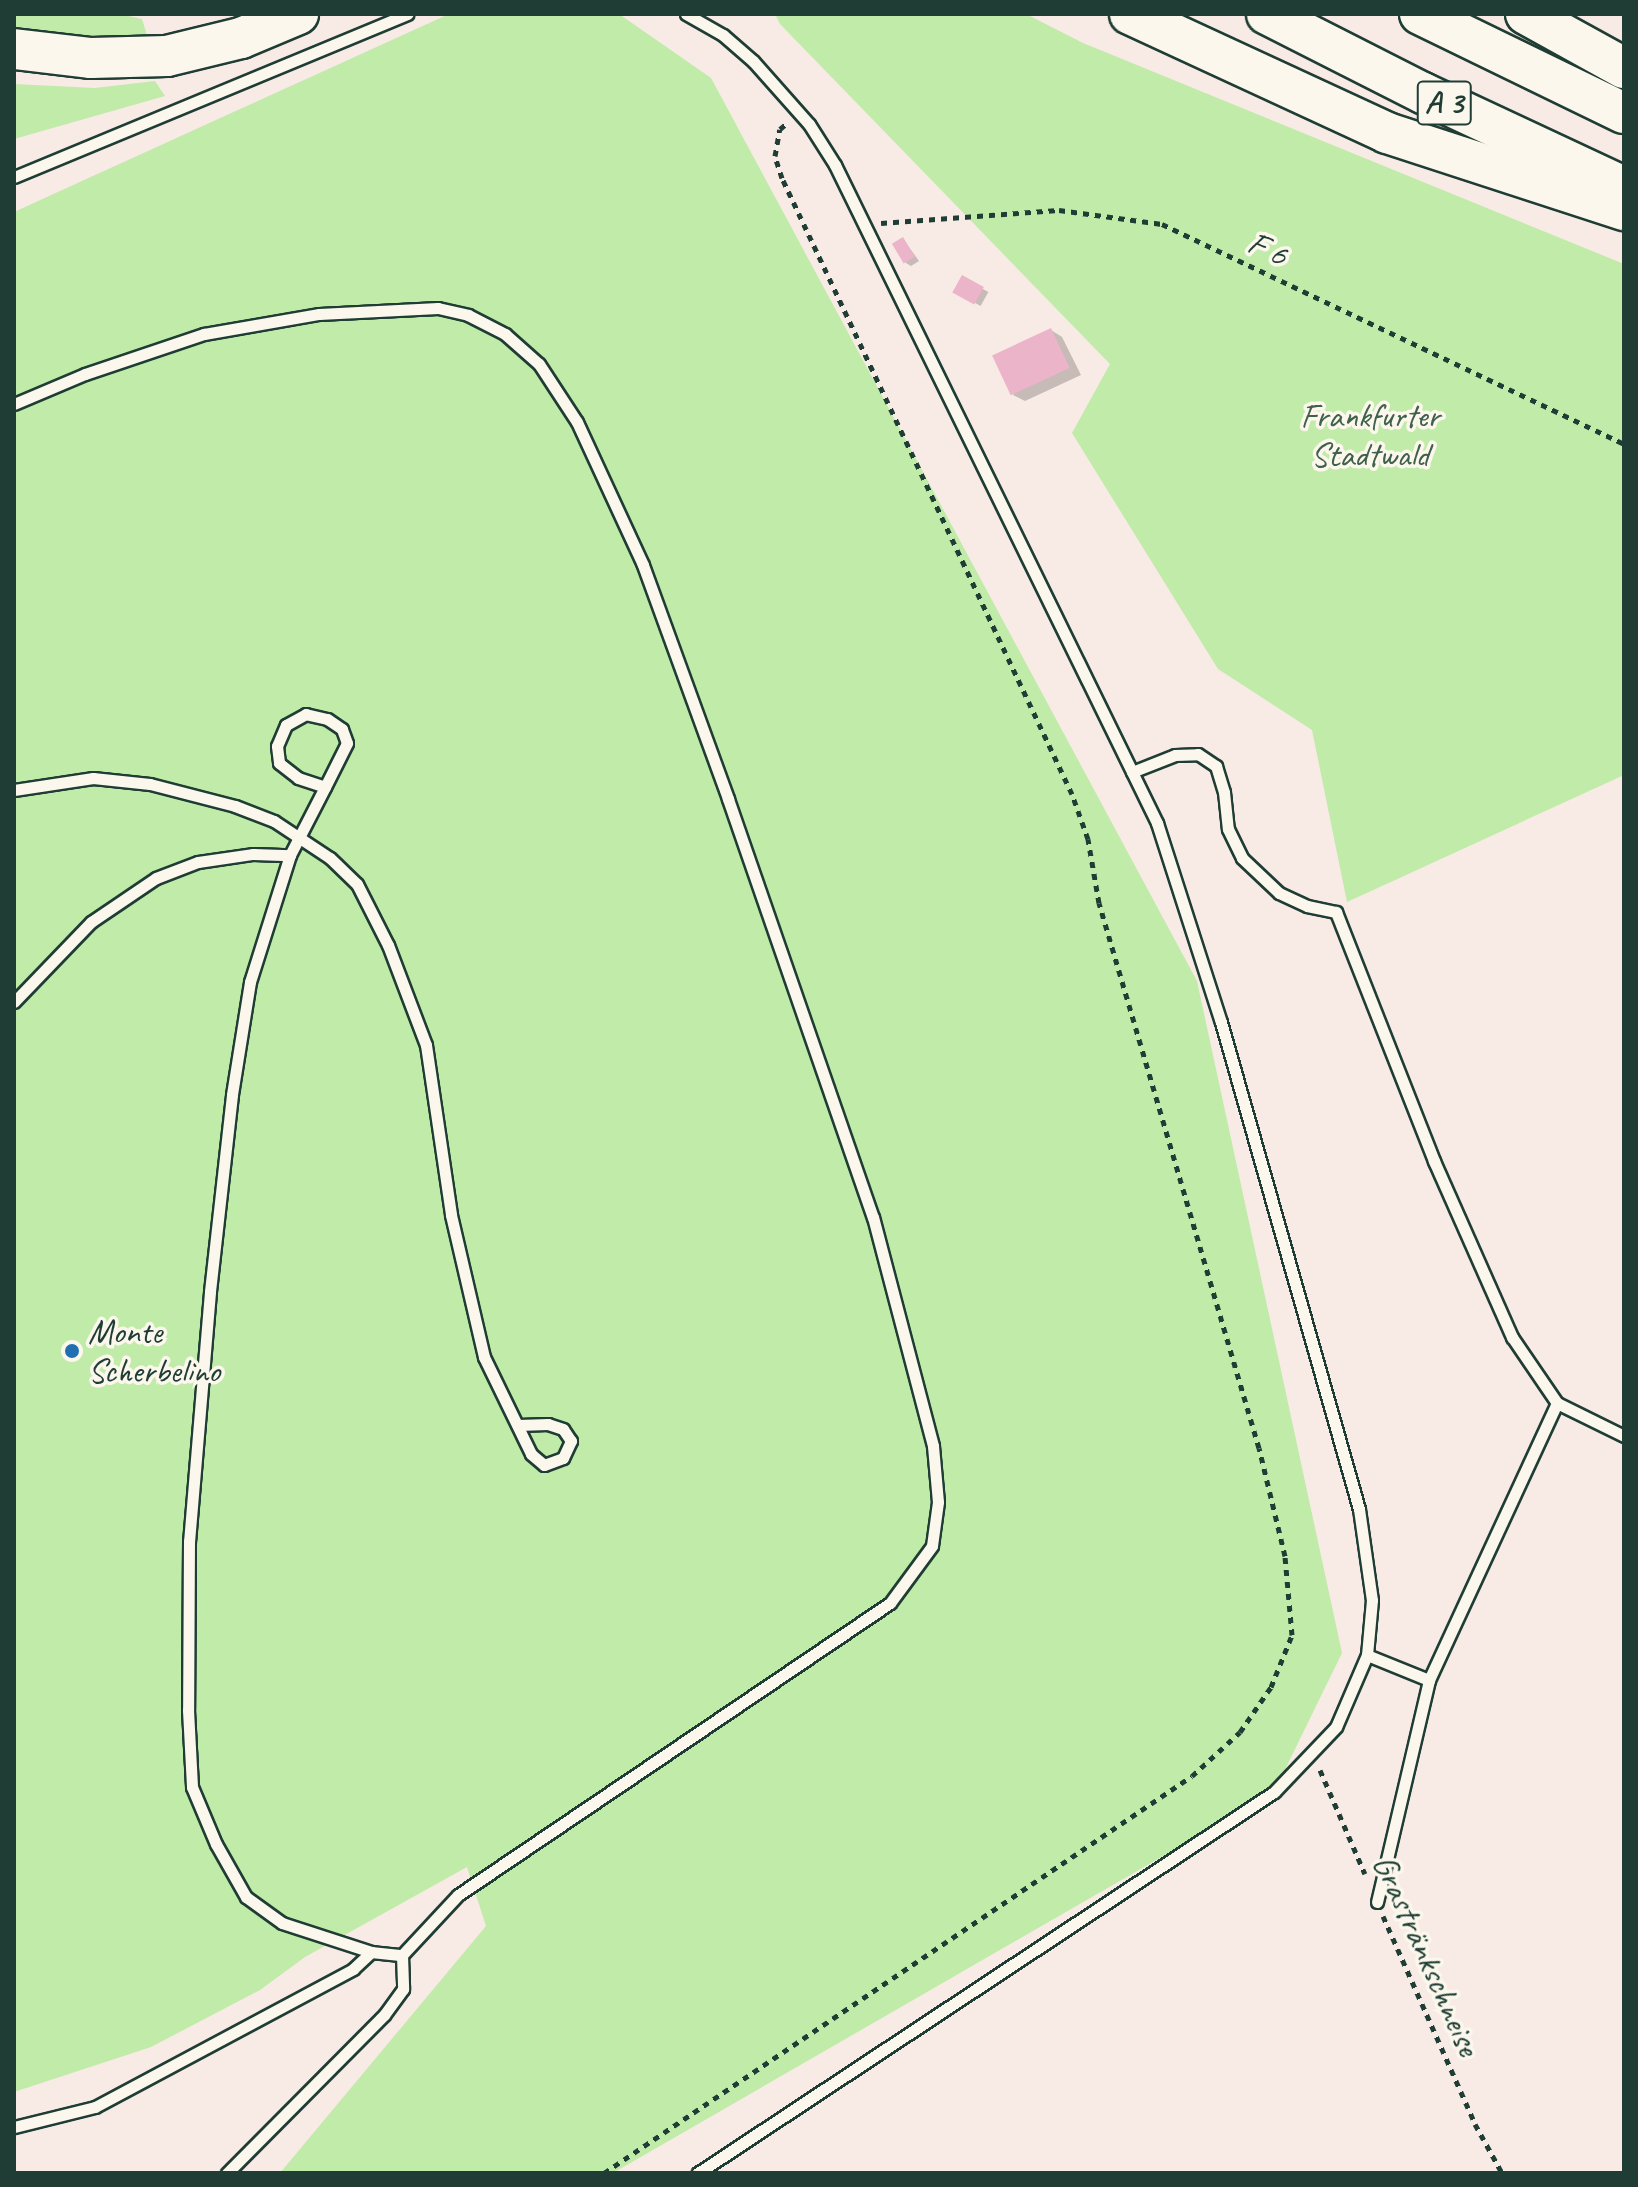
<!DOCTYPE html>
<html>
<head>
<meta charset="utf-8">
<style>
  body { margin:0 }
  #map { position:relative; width:1638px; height:2187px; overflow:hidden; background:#f8eae5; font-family:Caveat,sans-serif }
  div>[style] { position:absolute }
  .green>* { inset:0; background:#c0eba8 }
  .shadow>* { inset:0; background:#0003; transform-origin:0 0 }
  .building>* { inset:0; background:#ecb4c9; transform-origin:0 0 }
  .path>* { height:5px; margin-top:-2.5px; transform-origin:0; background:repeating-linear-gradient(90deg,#1f3d34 0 6px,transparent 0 12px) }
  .roads { filter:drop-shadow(2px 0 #1f3d34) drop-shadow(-2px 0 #1f3d34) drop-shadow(0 2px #1f3d34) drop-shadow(0 -2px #1f3d34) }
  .service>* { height:11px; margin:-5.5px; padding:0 5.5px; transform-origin:5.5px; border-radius:5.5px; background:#fbf7ec }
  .motorway>* { height:40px; margin:-20px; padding:0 20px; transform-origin:20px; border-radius:20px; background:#fbf7ec }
  .dots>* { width:22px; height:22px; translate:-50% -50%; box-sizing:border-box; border:4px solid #fbf7ec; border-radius:50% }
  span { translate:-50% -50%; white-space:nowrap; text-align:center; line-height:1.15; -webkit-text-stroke:7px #fbf7ec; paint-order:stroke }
  .shield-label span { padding:2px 6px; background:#fbf7ec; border:2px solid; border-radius:6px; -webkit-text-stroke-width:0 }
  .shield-label { font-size:32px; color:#1f3d34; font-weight:700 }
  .street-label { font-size:34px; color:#1f3d34 }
  .park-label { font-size:34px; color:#3f604b }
  .poi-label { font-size:34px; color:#1f3d34 }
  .left { translate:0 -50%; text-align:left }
  .frame { position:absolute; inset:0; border:16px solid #1f3d34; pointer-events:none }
</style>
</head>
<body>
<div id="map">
  <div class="green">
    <i style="clip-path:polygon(14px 14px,119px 14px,142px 19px,149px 42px,14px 34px)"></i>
    <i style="clip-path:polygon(449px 14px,619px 14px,711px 78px,1197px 981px,1342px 1653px,1274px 1792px,613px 2173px,280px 2173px,486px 1926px,467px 1867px,305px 1957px,260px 1990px,151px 2047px,14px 2092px,14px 212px)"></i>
    <i style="clip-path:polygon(775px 14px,1026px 14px,1083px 43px,1624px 264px,1624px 775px,1347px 902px,1312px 730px,1218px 669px,1072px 433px,1110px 364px,780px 24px)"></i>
    <i style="clip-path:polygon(155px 81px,165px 96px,14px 139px,14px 84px,95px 88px)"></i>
  </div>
  <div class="shadow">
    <i style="clip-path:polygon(903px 239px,919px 261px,911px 266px,906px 263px)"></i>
    <i style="left:963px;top:278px;width:29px;height:16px;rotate:29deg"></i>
    <i style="clip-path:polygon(1051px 330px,1062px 337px,1081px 375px,1025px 401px,1013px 395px)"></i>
  </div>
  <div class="building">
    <i style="left:903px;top:237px;width:23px;height:13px;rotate:59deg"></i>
    <i style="left:962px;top:275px;width:25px;height:20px;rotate:29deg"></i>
    <i style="left:1051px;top:328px;width:44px;height:65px;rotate:65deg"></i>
  </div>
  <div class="path">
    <i style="left:881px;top:223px;width:178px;rotate:-4.2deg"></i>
    <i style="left:1059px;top:210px;width:104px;rotate:7.7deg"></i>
    <i style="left:1162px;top:224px;width:512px;rotate:25.46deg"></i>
    <i style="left:1320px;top:1770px;width:113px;rotate:66.6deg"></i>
    <i style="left:1383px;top:1916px;width:227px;rotate:66.1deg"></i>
    <i style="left:1475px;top:2124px;width:56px;rotate:61.1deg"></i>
    <i style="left:604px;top:2173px;width:709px;rotate:-34.03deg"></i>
    <i style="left:1192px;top:1776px;width:65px;rotate:-42.5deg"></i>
    <i style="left:1240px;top:1732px;width:55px;rotate:-55.4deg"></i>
    <i style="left:1271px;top:1687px;width:56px;rotate:-68deg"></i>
    <i style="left:1292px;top:1635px;width:79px;rotate:-95.1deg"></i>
    <i style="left:1285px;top:1556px;width:111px;rotate:-103.5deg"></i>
    <i style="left:1259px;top:1448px;width:568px;rotate:-106.36deg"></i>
    <i style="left:1099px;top:903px;width:65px;rotate:-99.8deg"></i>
    <i style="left:1088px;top:839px;width:48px;rotate:-109.6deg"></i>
    <i style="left:1072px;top:794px;width:681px;rotate:-115.21deg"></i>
    <i style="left:782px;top:178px;width:23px;rotate:-108deg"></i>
    <i style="left:775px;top:156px;width:27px;rotate:-80deg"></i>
    <i style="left:780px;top:129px;width:8px;rotate:-40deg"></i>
  </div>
  <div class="roads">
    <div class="service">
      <i style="left:686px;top:14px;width:43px;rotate:29.6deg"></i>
      <i style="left:723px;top:35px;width:40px;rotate:41deg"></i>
      <i style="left:753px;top:61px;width:84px;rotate:48.4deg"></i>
      <i style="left:809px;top:124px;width:49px;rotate:57.6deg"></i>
      <i style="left:835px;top:165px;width:733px;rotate:63.92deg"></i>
      <i style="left:1157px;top:823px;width:209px;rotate:72.2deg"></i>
      <i style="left:1221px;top:1022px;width:506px;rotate:74.18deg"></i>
      <i style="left:1359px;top:1509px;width:92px;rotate:81.9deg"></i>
      <i style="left:1372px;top:1600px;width:55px;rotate:95.2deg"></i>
      <i style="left:1367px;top:1655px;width:78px;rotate:113.3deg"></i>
      <i style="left:1336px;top:1727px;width:90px;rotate:133.6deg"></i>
      <i style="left:1274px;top:1792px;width:691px;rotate:146.52deg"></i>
      <i style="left:14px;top:177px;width:426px;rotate:-22.5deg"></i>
      <i style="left:14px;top:404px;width:77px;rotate:-22.9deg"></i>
      <i style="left:85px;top:374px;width:126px;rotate:-18.6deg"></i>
      <i style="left:204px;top:334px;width:117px;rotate:-9.9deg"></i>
      <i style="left:319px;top:314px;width:119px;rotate:-2.9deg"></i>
      <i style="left:438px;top:308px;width:31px;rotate:13deg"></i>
      <i style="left:468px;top:315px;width:42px;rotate:27.2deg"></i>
      <i style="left:505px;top:334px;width:45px;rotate:41.4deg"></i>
      <i style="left:539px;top:364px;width:69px;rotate:56.8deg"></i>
      <i style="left:577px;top:422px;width:157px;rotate:65.2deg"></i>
      <i style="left:643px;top:565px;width:249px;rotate:70deg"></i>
      <i style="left:728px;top:799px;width:442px;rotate:70.9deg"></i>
      <i style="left:873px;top:1217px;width:237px;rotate:75.3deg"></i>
      <i style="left:933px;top:1446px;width:56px;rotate:84.9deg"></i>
      <i style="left:938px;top:1502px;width:44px;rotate:97.8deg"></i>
      <i style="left:932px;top:1546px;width:71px;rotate:126.4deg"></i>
      <i style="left:890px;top:1603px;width:521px;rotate:145.94deg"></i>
      <i style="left:458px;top:1895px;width:82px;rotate:133deg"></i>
      <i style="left:402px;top:1955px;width:34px;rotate:88deg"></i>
      <i style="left:403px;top:1989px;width:32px;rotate:126deg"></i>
      <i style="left:384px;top:2015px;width:223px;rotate:134.8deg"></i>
      <i style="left:1132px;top:772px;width:46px;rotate:-21.6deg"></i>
      <i style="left:1175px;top:755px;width:23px;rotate:-2deg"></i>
      <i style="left:1198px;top:754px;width:22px;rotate:34deg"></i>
      <i style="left:1216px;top:766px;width:27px;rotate:73deg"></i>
      <i style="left:1224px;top:792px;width:37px;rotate:84deg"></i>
      <i style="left:1228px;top:829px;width:32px;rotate:64deg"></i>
      <i style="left:1242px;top:858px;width:51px;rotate:43.4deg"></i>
      <i style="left:1279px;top:893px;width:31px;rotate:25deg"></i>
      <i style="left:1307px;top:906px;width:30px;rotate:12deg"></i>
      <i style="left:1336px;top:912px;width:268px;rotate:68.5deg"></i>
      <i style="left:1434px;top:1161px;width:193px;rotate:66.1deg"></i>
      <i style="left:1512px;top:1337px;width:80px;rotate:55.7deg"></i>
      <i style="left:1557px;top:1403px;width:75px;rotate:26.2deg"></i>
      <i style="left:325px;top:787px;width:49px;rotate:-63.4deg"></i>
      <i style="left:347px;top:743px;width:15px;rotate:-110deg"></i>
      <i style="left:342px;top:729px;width:18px;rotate:-146deg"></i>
      <i style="left:327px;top:719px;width:22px;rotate:-167deg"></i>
      <i style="left:306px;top:714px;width:23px;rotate:151deg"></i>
      <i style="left:286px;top:725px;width:23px;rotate:113deg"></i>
      <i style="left:277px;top:746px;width:17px;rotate:83deg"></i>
      <i style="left:279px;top:763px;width:24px;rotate:38deg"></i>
      <i style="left:298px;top:778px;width:28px;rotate:18deg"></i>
      <i style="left:325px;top:787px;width:76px;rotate:117.2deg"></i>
      <i style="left:290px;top:855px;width:133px;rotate:107.5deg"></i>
      <i style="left:250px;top:982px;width:114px;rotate:99.1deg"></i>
      <i style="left:232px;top:1095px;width:198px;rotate:96.4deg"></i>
      <i style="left:210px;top:1292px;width:250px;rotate:94.8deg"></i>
      <i style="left:189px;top:1541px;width:169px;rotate:90.3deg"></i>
      <i style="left:188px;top:1710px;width:77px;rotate:87deg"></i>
      <i style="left:192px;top:1787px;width:62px;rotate:67.2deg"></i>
      <i style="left:216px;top:1844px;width:61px;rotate:60.5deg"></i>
      <i style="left:246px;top:1897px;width:44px;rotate:35.8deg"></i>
      <i style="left:282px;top:1923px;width:94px;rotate:18deg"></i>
      <i style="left:14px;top:790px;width:80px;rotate:-8.6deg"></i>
      <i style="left:93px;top:778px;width:57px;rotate:6deg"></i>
      <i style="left:150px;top:784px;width:88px;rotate:14.5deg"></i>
      <i style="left:235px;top:806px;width:42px;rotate:21deg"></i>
      <i style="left:274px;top:821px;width:67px;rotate:33.5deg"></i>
      <i style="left:330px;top:858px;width:37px;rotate:44deg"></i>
      <i style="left:357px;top:884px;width:68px;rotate:63.1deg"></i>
      <i style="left:388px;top:945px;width:107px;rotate:69.2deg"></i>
      <i style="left:426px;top:1045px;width:172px;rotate:81.6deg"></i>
      <i style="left:451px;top:1215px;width:146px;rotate:76.9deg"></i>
      <i style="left:484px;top:1357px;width:108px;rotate:64.1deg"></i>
      <i style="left:531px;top:1454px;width:17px;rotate:40deg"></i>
      <i style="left:544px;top:1465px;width:20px;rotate:-20deg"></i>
      <i style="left:563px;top:1458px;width:19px;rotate:-65deg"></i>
      <i style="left:571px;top:1441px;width:14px;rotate:-124deg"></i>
      <i style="left:563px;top:1429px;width:16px;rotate:-162deg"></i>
      <i style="left:548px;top:1424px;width:30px;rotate:178deg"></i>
      <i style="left:14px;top:1002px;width:111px;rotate:-46.1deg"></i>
      <i style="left:91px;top:922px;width:78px;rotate:-34.1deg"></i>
      <i style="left:156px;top:878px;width:45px;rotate:-20.9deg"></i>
      <i style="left:198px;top:862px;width:56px;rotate:-8.3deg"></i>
      <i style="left:253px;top:854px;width:37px;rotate:2deg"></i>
      <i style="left:1367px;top:1655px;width:67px;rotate:22deg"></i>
      <i style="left:1377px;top:1902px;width:228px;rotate:-76.8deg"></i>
      <i style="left:1429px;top:1680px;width:305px;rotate:-65.2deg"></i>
      <i style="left:14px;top:2127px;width:83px;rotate:-13.9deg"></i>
      <i style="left:95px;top:2107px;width:293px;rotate:-28.1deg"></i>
      <i style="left:353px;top:1969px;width:25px;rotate:-43deg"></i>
      <i style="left:371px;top:1952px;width:31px;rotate:6deg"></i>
    </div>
    <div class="motorway">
      <i style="left:1130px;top:14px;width:283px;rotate:24.8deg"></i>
      <i style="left:1387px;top:133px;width:249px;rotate:18deg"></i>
      <i style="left:1267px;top:14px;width:175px;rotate:26.9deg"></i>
      <i style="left:1423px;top:93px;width:222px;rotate:25.1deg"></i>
      <i style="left:1420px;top:14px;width:227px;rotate:25.9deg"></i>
      <i style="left:1526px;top:14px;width:112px;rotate:28.9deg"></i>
      <i style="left:14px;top:49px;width:78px;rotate:6.7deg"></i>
      <i style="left:91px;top:58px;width:76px;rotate:-1.5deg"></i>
      <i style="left:167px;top:56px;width:76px;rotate:-13.7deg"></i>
      <i style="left:241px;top:38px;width:62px;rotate:-22.8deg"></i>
    </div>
  </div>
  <div class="dots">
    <i style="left:72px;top:1351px;background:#1f6fb2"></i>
  </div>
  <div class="shield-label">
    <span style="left:1444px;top:103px">A 3</span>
  </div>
  <div class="street-label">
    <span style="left:1268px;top:248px;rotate:25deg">F 6</span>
    <span style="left:1427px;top:1955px;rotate:66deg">Grastränkschneise</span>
  </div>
  <div class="park-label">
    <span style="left:1370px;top:435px">Frankfurter<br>Stadtwald</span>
  </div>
  <div class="poi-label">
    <span class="left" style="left:88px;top:1351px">Monte<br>Scherbelino</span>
  </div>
  <div class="frame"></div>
</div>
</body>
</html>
